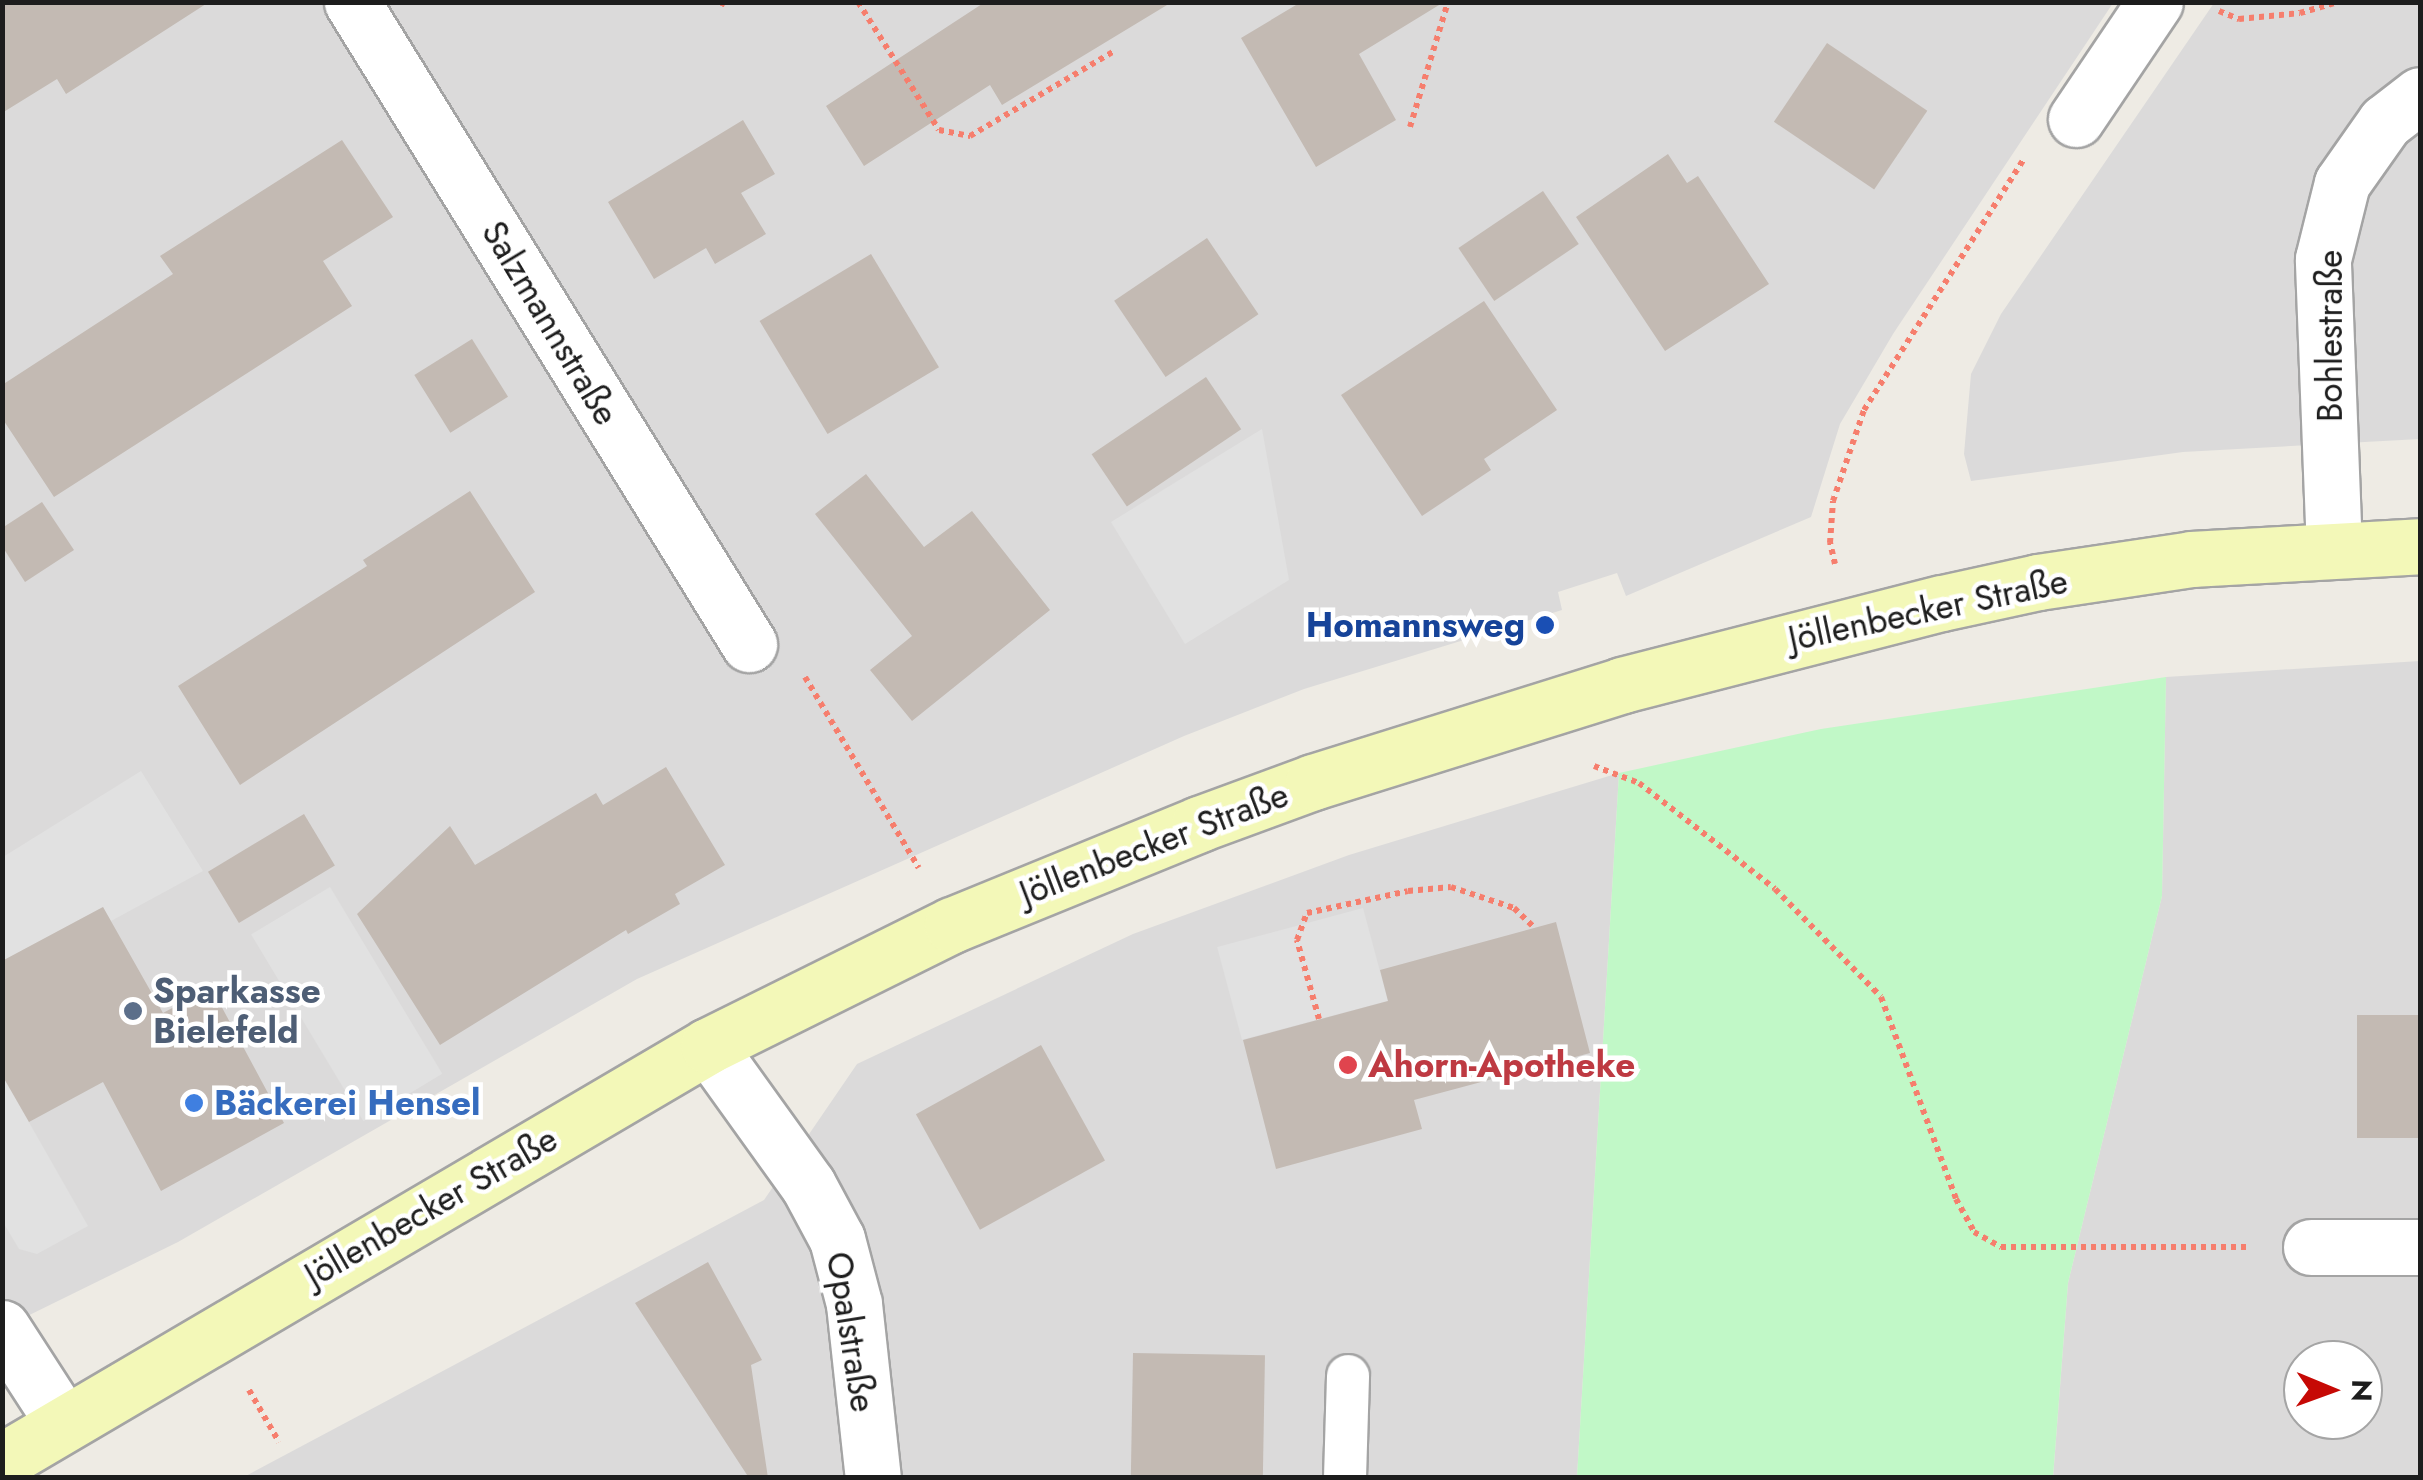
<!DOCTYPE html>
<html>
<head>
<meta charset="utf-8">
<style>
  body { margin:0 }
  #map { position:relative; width:2423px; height:1480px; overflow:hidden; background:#eeebe4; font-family:Jost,sans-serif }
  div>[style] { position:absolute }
  .residential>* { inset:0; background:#dbdada }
  .park>* { inset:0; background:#c1f8c7 }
  .parking>* { inset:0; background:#e1e1e1; transform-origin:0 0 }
  .building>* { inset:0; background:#c3bab3; transform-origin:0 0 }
  .path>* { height:6px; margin-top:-3px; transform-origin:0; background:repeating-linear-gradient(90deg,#f67e6d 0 5px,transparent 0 10px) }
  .roads { filter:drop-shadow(2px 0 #a4a4a4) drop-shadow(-2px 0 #a4a4a4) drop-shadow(0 2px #a4a4a4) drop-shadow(0 -2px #a4a4a4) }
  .service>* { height:42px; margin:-21px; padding:0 21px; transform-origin:21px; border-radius:21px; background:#fff }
  .minor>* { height:55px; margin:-27.5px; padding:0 27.5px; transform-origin:27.5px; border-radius:27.5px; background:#fff }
  .secondary>* { height:55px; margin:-27.5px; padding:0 27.5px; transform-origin:27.5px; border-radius:27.5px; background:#f3f8b8 }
  .dots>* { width:28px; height:28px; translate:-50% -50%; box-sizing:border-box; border:5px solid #fff; border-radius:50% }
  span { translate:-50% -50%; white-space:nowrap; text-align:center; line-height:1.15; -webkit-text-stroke:9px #fff; paint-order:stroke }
  .street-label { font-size:35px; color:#1d1d1d }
  .transit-label { font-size:35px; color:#164399; font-weight:700 }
  .right { translate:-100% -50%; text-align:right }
  .service-label { font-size:35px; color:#4e5e75; font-weight:700 }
  .left { translate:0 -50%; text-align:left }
  .health-label { font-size:35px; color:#be3a42; font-weight:700 }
  .shop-label { font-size:35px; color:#366cbe; font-weight:700 }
  .frame { position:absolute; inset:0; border:5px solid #1d1d1d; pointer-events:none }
  .north { position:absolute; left:2283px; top:1340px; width:100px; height:100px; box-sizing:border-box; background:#fff; border:2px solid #a5a5a5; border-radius:50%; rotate:91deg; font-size:28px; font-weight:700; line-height:40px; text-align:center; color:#1d1d1d }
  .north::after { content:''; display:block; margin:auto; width:35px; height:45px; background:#c60905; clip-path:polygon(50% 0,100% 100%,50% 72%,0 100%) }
</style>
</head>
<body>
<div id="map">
  <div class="residential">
    <i style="clip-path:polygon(3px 3px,2113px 3px,1893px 334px,1840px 424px,1811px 517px,1626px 596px,1617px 573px,1558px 592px,1562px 610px,1304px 689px,1184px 736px,637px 979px,178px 1242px,3px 1328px)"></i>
    <i style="clip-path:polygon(2214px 3px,2420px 3px,2420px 439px,2183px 452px,1971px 481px,1964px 454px,1971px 374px,2001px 314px)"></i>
    <i style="clip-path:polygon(evenodd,2420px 661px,2420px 1477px,2053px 1478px,2068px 1283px,2162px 896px,2166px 677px,2420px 661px,2303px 1360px,2363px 1360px,2363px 1420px,2303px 1420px,2303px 1360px)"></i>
    <i style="clip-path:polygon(1619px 773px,1577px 1477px,242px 1478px,764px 1200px,857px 1064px,1133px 934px,1349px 855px)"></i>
  </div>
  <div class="park">
    <i style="clip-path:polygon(2166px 677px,2162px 896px,2068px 1283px,2053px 1477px,1577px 1477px,1619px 773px,1821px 729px)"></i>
  </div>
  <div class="parking">
    <i style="clip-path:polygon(1262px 429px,1289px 580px,1185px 644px,1111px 522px)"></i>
    <i style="clip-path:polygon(141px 771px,203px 871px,111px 921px,103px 907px,3px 961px,3px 857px)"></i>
    <i style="left:330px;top:887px;width:218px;height:92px;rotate:59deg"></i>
    <i style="left:1363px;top:908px;width:96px;height:151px;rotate:75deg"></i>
    <i style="clip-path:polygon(2px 1075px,88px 1226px,37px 1254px,19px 1249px,3px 1222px)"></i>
  </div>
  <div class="building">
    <i style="clip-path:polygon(2px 2px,209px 2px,66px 94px,57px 79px,2px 113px)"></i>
    <i style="clip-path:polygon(985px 2px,1172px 2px,1002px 105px,990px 85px,864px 166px,826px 106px)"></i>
    <i style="clip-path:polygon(1301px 2px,1444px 2px,1359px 54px,1396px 120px,1316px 167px,1241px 38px)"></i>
    <i style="left:1827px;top:43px;width:121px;height:95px;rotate:34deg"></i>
    <i style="clip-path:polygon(743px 120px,775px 174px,741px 193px,766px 234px,715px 264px,706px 248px,654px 279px,608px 202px)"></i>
    <i style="clip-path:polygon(342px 140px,393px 217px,323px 261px,352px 306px,54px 497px,2px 418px,2px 385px,173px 274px,160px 256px)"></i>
    <i style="clip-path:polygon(1668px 154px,1687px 183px,1698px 176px,1769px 284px,1665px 351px,1576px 217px)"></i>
    <i style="left:1543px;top:191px;width:64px;height:102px;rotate:56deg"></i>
    <i style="left:1207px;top:238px;width:92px;height:112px;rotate:56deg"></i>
    <i style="left:871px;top:254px;width:132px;height:130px;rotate:59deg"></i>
    <i style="clip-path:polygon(1484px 301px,1557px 410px,1484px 459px,1491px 470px,1422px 516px,1341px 395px)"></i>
    <i style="left:472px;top:339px;width:68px;height:68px;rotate:58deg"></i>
    <i style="left:1206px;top:377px;width:63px;height:138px;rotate:56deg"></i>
    <i style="clip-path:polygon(866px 474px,924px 547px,972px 511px,1050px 610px,912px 721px,870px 670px,912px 636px,815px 514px)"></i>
    <i style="clip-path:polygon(470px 491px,535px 592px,240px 785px,178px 686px,367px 566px,363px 560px)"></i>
    <i style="clip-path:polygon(42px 502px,74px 550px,25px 582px,2px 546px,2px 528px)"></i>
    <i style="clip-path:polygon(666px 767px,725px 865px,675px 894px,680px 904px,628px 934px,626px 930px,440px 1045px,357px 914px,450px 826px,475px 865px,596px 793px,603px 805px)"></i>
    <i style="left:304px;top:814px;width:60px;height:112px;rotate:59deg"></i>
    <i style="clip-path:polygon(103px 907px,163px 1013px,211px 987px,284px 1123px,161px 1191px,103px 1082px,29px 1122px,2px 1075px,2px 961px)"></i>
    <i style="clip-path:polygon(1556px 922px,1590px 1053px,1414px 1100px,1422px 1129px,1276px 1169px,1243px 1040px,1388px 1001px,1380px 970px)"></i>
    <i style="left:2357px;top:1015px;width:63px;height:123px"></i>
    <i style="left:1041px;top:1045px;width:132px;height:143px;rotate:61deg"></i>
    <i style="clip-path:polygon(708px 1262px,762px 1360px,751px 1365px,768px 1478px,749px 1478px,635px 1303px)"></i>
    <i style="left:1133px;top:1353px;width:132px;height:125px;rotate:1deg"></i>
  </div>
  <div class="path">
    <i style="left:858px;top:2px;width:151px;rotate:57.7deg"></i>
    <i style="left:939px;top:130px;width:32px;rotate:11deg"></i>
    <i style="left:970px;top:136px;width:169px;rotate:-30.5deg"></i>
    <i style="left:721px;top:6px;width:4px;rotate:-63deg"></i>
    <i style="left:2219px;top:11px;width:22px;rotate:22deg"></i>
    <i style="left:2239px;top:19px;width:61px;rotate:-5.6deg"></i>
    <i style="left:2300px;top:13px;width:40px;rotate:-16deg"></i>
    <i style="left:1410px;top:127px;width:131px;rotate:-73.1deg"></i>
    <i style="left:1835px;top:564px;width:22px;rotate:-103deg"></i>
    <i style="left:1830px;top:543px;width:42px;rotate:-85.9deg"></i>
    <i style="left:1833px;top:501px;width:96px;rotate:-71.2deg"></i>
    <i style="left:1864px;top:410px;width:298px;rotate:-57.5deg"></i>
    <i style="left:805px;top:677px;width:222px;rotate:59.2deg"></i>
    <i style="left:1594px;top:766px;width:48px;rotate:20.7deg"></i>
    <i style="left:1639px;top:783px;width:172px;rotate:37.9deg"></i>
    <i style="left:1775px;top:889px;width:151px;rotate:45.5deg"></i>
    <i style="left:1881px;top:997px;width:215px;rotate:69.6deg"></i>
    <i style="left:1956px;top:1199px;width:38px;rotate:61deg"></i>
    <i style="left:1974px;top:1232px;width:31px;rotate:29deg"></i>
    <i style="left:2001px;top:1247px;width:246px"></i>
    <i style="left:1319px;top:1019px;width:82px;rotate:-105.6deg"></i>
    <i style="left:1297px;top:940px;width:29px;rotate:-70deg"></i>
    <i style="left:1307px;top:913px;width:103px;rotate:-12.3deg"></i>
    <i style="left:1408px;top:891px;width:43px;rotate:-5.3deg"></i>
    <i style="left:1451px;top:887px;width:66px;rotate:18.4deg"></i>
    <i style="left:1514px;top:908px;width:29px;rotate:44deg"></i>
    <i style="left:249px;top:1390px;width:60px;rotate:60deg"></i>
  </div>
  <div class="roads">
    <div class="service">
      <i style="left:1345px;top:1478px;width:102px;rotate:-88.3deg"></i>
    </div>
    <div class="minor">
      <i style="left:352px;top:2px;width:755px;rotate:58.27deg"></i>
      <i style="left:2076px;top:119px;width:141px;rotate:-56deg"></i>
      <i style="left:2334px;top:550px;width:291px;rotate:-92.2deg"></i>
      <i style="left:2323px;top:259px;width:78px;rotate:-76deg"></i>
      <i style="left:2342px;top:183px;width:75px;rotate:-54.8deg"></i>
      <i style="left:2385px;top:122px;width:44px;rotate:-37.6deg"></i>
      <i style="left:708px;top:1046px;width:171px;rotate:54.3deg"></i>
      <i style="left:808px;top:1185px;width:61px;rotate:61.8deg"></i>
      <i style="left:837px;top:1239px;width:67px;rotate:75.3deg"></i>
      <i style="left:854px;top:1304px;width:175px;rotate:83.8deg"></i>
      <i style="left:2311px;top:1247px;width:109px"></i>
      <i style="left:2px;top:1328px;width:114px;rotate:57.1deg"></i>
    </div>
    <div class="secondary">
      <i style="left:2px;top:1461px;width:819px;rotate:-30.45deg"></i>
      <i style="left:708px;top:1046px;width:272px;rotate:-26.4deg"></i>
      <i style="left:952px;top:925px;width:267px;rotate:-22.2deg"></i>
      <i style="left:1199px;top:824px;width:121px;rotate:-20.2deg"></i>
      <i style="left:1313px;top:782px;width:324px;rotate:-17.4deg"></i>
      <i style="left:1622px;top:685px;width:330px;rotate:-14.4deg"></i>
      <i style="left:1942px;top:603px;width:98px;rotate:-12.3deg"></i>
      <i style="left:2038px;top:582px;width:155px;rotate:-8.5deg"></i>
      <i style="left:2191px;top:559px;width:229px;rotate:-3.2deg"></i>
    </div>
  </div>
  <div class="dots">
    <i style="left:1545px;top:625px;background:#1a4fb4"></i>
    <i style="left:133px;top:1011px;background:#5c6f8a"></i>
    <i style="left:1348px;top:1065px;background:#e0444e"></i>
    <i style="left:194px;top:1103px;background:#3f7fe0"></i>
  </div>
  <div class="street-label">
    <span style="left:550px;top:323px;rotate:59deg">Salzmannstraße</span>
    <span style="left:2330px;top:336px;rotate:-90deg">Bohlestraße</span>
    <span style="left:1928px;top:610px;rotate:-12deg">Jöllenbecker Straße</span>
    <span style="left:1154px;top:844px;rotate:-21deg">Jöllenbecker Straße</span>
    <span style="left:431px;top:1207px;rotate:-30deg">Jöllenbecker Straße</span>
    <span style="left:851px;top:1332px;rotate:81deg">Opalstraße</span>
  </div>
  <div class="transit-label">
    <span class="right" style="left:1525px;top:625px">Homannsweg</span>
  </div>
  <div class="service-label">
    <span class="left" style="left:153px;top:1011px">Sparkasse<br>Bielefeld</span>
  </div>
  <div class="health-label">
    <span class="left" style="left:1368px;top:1065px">Ahorn-Apotheke</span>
  </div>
  <div class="shop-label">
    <span class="left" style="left:214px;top:1103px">Bäckerei Hensel</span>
  </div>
  <div class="frame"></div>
  <div class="north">N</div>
</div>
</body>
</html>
